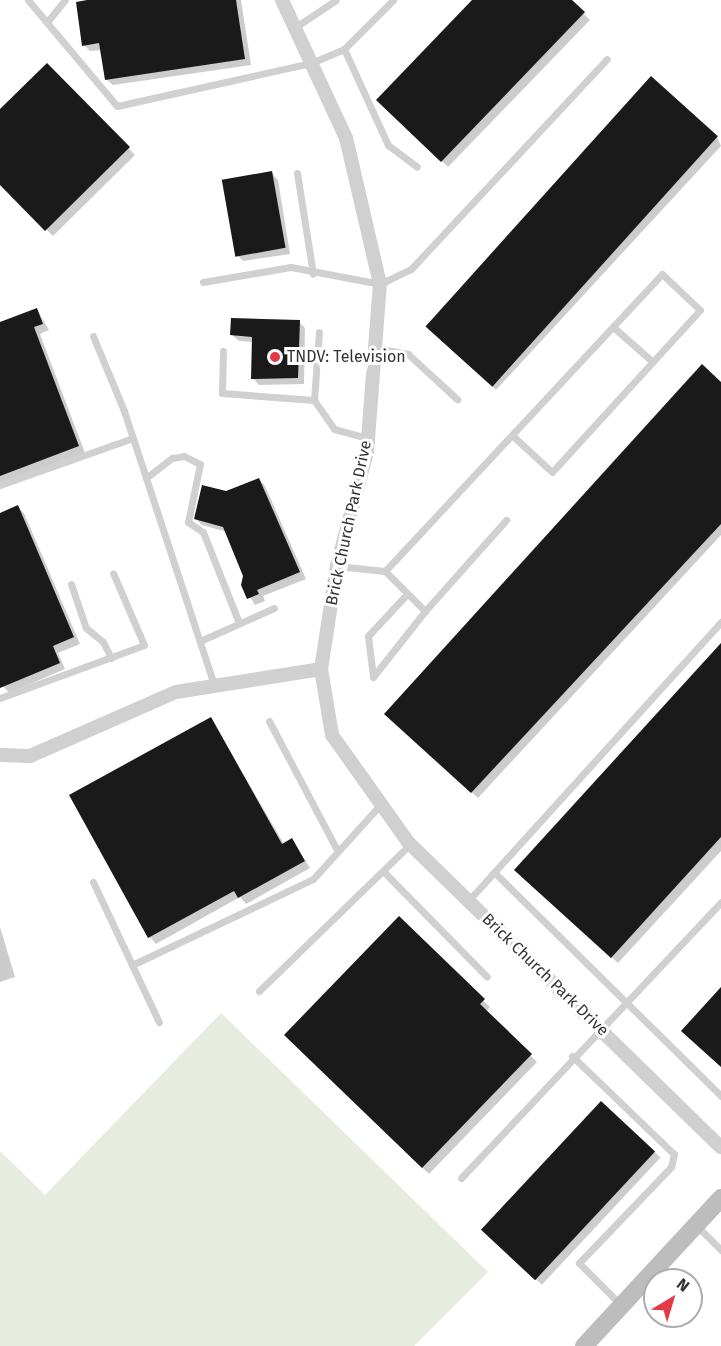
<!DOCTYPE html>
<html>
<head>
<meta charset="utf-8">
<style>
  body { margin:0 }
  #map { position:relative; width:721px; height:1346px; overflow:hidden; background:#fff; font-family:"Fira Sans",sans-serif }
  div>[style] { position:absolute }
  .green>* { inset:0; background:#e6ecdf }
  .shadow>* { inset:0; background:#0003; transform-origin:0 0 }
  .building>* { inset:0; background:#1a1a1a; transform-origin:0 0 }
  .service>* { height:7px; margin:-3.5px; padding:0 3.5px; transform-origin:3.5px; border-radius:3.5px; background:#d0d0d0 }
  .minor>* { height:14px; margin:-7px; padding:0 7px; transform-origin:7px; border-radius:7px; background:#d0d0d0 }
  .secondary>* { height:18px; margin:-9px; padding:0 9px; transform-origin:9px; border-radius:9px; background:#bdbdbd }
  .dots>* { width:16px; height:16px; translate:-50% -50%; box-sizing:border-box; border:3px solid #fff; border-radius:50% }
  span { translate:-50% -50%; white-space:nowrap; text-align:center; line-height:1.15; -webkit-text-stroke:6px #fff; paint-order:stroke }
  .poi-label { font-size:16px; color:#333 }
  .left { translate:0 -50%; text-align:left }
  .street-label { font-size:16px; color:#333 }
  .north { position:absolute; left:643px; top:1268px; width:60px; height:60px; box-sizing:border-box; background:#fff; border:2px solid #adadad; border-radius:50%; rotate:38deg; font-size:16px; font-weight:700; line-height:24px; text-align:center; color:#333 }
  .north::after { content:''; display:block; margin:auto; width:21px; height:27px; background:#e63946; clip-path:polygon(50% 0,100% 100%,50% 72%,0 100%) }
</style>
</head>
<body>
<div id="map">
  <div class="green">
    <i style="clip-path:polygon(221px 1013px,488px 1272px,414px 1346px,0 1346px,0 1151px,45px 1195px)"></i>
  </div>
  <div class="shadow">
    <i style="clip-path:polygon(97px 0,241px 0,251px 65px,113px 85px,106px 79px,102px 50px,90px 51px,84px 45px)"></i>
    <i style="clip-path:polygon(475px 0,570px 0,590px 20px,448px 167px,378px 100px)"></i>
    <i style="clip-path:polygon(47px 65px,135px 155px,53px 236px,0 183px,0 111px)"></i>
    <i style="clip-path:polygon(717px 137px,721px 146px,496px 390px,431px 331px)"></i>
    <i style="clip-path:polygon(272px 173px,278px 180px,290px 254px,243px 261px,237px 255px)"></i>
    <i style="clip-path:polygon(37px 310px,49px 330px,40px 334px,85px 453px,0 485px,0 324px)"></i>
    <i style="clip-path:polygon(299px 322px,305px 328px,304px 384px,259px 385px,253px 378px,254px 342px,239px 341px,232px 335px)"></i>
    <i style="clip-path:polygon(721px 384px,721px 535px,478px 798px,392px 720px)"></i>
    <i style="clip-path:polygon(259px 479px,265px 486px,306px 579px,263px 596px,265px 601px,255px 605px,243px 585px,245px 576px,227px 532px,202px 525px,196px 519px,226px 493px)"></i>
    <i style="clip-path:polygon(17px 507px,24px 513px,80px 644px,58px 653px,65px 669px,9px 693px,0 682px,0 514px)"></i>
    <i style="clip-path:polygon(721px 645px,721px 851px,618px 963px,520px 874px)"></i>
    <i style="clip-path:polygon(211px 719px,284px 844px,292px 840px,310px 868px,246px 904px,240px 897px,156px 944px,150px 937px)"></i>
    <i style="clip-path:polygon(399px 919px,490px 1007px,486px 1012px,537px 1062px,429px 1174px,286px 1035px)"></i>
    <i style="clip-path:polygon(0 927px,15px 977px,0 982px)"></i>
    <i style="left:602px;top:1103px;width:80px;height:174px;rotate:43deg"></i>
  </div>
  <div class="building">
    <i style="clip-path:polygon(87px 0,236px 0,245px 59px,105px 80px,99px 43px,82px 46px,76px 2px)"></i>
    <i style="clip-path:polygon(472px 0,572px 0,585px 12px,441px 162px,376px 100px)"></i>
    <i style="clip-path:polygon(47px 63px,130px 147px,45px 231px,0 185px,0 109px)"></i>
    <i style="left:651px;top:76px;width:90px;height:337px;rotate:42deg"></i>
    <i style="left:272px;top:171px;width:78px;height:51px;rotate:80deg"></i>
    <i style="clip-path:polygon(37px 308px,43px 324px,34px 327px,79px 446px,0 476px,0 322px)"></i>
    <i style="clip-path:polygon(231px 318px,300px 320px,298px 378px,251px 379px,252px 337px,230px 335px)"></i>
    <i style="clip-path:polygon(702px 364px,721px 382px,721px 524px,471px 793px,384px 714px)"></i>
    <i style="clip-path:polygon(259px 478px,300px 572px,257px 590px,259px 594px,247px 599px,241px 585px,243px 576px,223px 527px,194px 519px,202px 485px,226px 491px)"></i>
    <i style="clip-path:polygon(18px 505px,74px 637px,53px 646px,60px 663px,0 688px,0 513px)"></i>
    <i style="clip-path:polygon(721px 643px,721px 837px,611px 958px,514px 870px)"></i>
    <i style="clip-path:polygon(211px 717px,282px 844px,292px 838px,305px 861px,238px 898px,234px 891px,148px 938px,69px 795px)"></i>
    <i style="clip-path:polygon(399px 916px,485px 999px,480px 1004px,532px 1054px,422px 1168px,284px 1035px)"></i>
    <i style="clip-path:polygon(721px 987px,721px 1067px,681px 1031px)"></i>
    <i style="left:601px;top:1101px;width:74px;height:176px;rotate:43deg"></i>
  </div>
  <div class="service">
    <i style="left:28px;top:0;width:138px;rotate:50deg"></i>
    <i style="left:117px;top:106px;width:199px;rotate:-12.5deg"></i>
    <i style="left:311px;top:63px;width:36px;rotate:-23deg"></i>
    <i style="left:344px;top:49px;width:69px;rotate:-45deg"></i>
    <i style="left:47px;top:22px;width:28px;rotate:-51deg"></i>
    <i style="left:294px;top:28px;width:50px;rotate:-33.7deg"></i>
    <i style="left:344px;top:49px;width:106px;rotate:65.4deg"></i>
    <i style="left:388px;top:145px;width:36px;rotate:37deg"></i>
    <i style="left:297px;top:173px;width:102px;rotate:81deg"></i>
    <i style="left:203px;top:282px;width:89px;rotate:-9.7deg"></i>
    <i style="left:291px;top:267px;width:91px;rotate:10.8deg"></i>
    <i style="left:380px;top:284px;width:34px;rotate:-26deg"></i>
    <i style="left:411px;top:269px;width:287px;rotate:-47deg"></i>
    <i style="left:613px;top:327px;width:53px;rotate:41.2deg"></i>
    <i style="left:93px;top:336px;width:81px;rotate:67.5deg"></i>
    <i style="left:124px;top:411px;width:288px;rotate:71.8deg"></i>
    <i style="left:375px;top:348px;width:34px;rotate:10deg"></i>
    <i style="left:408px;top:354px;width:67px;rotate:42.6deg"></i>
    <i style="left:223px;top:351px;width:42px;rotate:91.4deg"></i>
    <i style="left:222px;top:393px;width:92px;rotate:4.4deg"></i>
    <i style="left:314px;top:400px;width:68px;rotate:-85.8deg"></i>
    <i style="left:314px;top:400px;width:35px;rotate:55deg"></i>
    <i style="left:334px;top:429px;width:35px;rotate:15deg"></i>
    <i style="left:146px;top:478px;width:33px;rotate:-38deg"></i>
    <i style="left:172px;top:458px;width:12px;rotate:-9deg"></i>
    <i style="left:184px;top:456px;width:18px;rotate:27deg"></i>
    <i style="left:200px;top:464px;width:59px;rotate:101.7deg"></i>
    <i style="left:188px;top:522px;width:18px;rotate:34deg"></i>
    <i style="left:203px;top:532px;width:98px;rotate:68.4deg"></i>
    <i style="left:0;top:485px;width:141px;rotate:-19.5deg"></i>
    <i style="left:337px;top:566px;width:48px;rotate:5.9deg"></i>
    <i style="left:385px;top:571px;width:406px;rotate:-47deg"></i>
    <i style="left:662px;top:274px;width:52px;rotate:43.5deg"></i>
    <i style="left:700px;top:310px;width:219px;rotate:132.4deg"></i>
    <i style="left:552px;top:472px;width:53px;rotate:-137.3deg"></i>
    <i style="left:385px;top:571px;width:57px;rotate:45deg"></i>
    <i style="left:425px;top:611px;width:122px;rotate:-48.3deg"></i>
    <i style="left:71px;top:584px;width:46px;rotate:71.2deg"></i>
    <i style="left:86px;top:628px;width:22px;rotate:39deg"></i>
    <i style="left:103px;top:642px;width:18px;rotate:63deg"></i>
    <i style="left:407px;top:594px;width:57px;rotate:132.9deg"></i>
    <i style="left:368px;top:636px;width:41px;rotate:83deg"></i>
    <i style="left:373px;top:677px;width:84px;rotate:-51.8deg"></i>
    <i style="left:200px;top:641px;width:81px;rotate:-24deg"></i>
    <i style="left:0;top:698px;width:153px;rotate:-20.2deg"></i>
    <i style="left:144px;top:645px;width:78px;rotate:-113.3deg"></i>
    <i style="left:269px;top:721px;width:146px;rotate:62.2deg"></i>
    <i style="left:383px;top:871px;width:148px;rotate:45.5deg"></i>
    <i style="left:494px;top:872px;width:319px;rotate:44.6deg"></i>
    <i style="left:93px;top:882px;width:155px;rotate:64.8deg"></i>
    <i style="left:468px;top:901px;width:377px;rotate:-47.8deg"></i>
    <i style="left:132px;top:965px;width:200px;rotate:-25.4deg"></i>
    <i style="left:313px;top:879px;width:101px;rotate:-47.8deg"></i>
    <i style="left:259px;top:991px;width:211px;rotate:-44.2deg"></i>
    <i style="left:572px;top:1056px;width:141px;rotate:43.9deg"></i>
    <i style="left:674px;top:1154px;width:13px;rotate:103deg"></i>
    <i style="left:671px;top:1167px;width:133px;rotate:133.8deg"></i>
    <i style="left:579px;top:1263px;width:59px;rotate:45deg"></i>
    <i style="left:461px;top:1178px;width:379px;rotate:-46.7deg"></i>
    <i style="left:698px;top:1227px;width:33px;rotate:45deg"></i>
  </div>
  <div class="minor">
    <i style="left:321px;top:669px;width:67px;rotate:80.5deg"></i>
    <i style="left:332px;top:735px;width:131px;rotate:54.6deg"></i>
    <i style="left:408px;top:842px;width:437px;rotate:44.3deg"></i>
    <i style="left:0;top:755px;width:30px;rotate:2deg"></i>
    <i style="left:30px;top:756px;width:159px;rotate:-23.7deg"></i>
    <i style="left:176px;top:692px;width:147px;rotate:-9deg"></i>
    <i style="left:321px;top:669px;width:104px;rotate:-81.2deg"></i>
    <i style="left:337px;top:566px;width:118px;rotate:-75.3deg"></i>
    <i style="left:367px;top:452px;width:169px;rotate:-85.6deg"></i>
    <i style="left:380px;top:284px;width:150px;rotate:-103.1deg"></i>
    <i style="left:346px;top:138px;width:152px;rotate:-114.9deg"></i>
  </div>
  <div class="secondary">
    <i style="left:584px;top:1346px;width:202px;rotate:-47.2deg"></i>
  </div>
  <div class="dots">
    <i style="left:275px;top:357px;background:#e63946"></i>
  </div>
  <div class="poi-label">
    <span class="left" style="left:287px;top:357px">TNDV: Television</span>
  </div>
  <div class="street-label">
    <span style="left:349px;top:523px;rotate:-78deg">Brick Church Park Drive</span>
    <span style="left:545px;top:975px;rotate:44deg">Brick Church Park Drive</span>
  </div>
  <div class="north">N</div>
</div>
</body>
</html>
